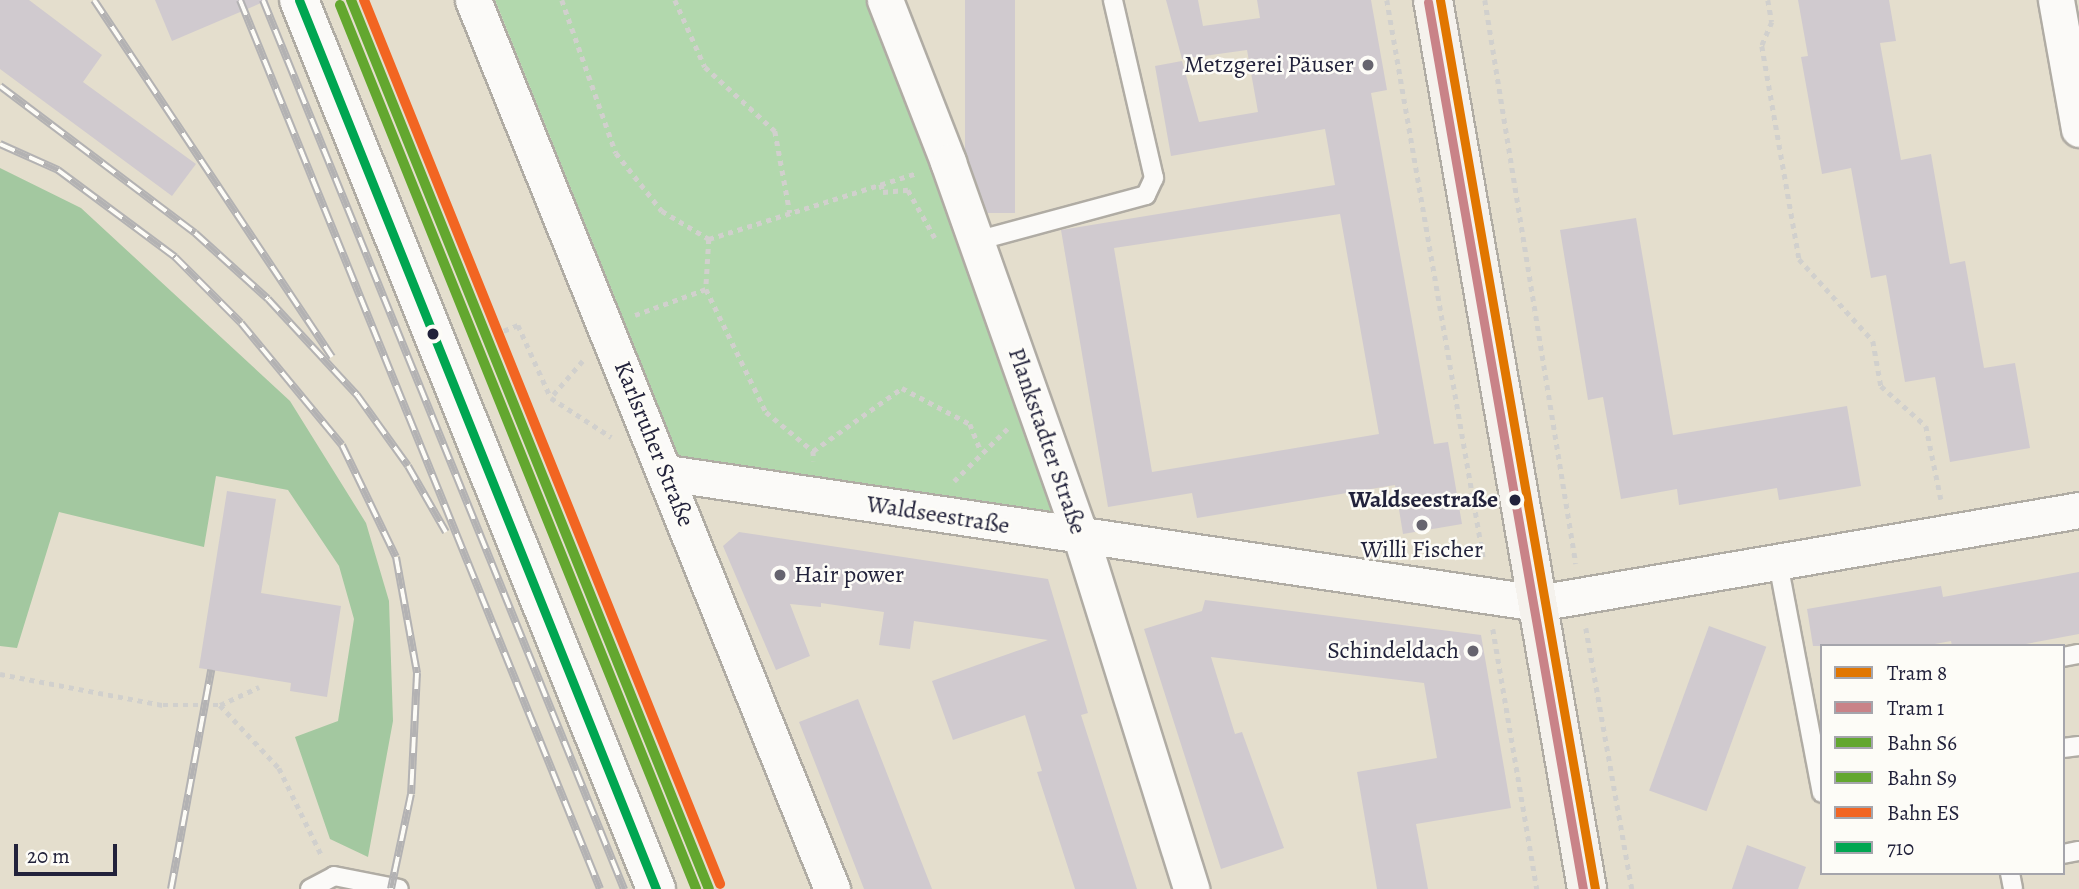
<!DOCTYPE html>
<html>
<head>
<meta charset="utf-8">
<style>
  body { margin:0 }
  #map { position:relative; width:2079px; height:889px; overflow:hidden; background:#e4decd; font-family:Alegreya,serif }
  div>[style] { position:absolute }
  .green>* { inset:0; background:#b2d8ad }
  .forest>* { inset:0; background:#a3c8a0 }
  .building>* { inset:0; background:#d0cacf; transform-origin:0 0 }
  .path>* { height:4.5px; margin-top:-2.25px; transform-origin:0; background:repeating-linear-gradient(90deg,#d1d0cd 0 5px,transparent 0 10px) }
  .roads { filter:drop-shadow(2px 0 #b0aca4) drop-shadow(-2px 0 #b0aca4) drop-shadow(0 2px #b0aca4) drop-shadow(0 -2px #b0aca4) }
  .service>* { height:18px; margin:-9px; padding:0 9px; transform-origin:9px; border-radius:9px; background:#fbfaf8 }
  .minor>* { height:35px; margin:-17.5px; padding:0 17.5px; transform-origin:17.5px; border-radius:17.5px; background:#fbfaf8 }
  .tertiary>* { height:38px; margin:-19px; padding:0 19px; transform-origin:19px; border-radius:19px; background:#fbfaf8 }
  .secondary>* { height:38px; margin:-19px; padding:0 19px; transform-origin:19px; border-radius:19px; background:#f5f2ed }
  .rail>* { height:8px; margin-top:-4px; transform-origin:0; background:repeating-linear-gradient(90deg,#fdfcf7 0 16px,#b3b2b3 0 32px); box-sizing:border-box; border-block:2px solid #b3b2b3 }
  .bus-1>* { height:9px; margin:-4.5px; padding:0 4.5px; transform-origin:4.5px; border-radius:4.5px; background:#00a651 }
  .rail-1>* { height:10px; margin:-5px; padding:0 5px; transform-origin:5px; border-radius:5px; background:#63a72f }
  .rail-2>* { height:10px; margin:-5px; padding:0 5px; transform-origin:5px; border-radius:5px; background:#63a72f }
  .rail-3>* { height:10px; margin:-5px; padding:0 5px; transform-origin:5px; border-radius:5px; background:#f26522 }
  .tram-1>* { height:9px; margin:-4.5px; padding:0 4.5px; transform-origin:4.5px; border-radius:4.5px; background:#e17600 }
  .tram-2>* { height:9px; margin:-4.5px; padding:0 4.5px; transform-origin:4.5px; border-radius:4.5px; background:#c98388 }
  .dots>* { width:19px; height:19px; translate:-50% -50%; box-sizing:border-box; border:4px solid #fdfcf7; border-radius:50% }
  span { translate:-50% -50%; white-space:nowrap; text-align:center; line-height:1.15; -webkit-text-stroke:5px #fdfcf7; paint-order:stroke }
  .poi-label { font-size:24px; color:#22223b }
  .right { translate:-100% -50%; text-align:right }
  .left { translate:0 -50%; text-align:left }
  .street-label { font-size:24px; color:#22223b }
  .stop-label { font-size:24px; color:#22223b; font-weight:700 }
  .legend { position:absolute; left:1820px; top:644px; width:245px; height:231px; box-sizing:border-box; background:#fdfcf7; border:2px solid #a5a5ac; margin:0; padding:9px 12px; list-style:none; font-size:21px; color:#22223b }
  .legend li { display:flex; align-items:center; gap:14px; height:35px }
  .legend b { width:35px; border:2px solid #a5a5ac }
  .scale { position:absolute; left:14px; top:844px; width:103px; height:32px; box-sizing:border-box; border:4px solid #22223b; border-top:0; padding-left:9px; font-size:21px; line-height:24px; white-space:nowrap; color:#22223b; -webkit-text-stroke:5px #fdfcf7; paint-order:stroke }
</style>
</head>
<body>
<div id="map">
  <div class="green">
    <i style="clip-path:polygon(495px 0,881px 0,1081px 537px,681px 462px)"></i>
  </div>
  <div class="forest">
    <i style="clip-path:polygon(0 168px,81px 208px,290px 401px,366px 523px,389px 601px,393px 721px,368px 857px,330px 839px,295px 737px,338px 721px,354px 619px,339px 566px,288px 490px,216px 476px,204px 547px,59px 512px,17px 648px,0 646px)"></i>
  </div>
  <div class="building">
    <i style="clip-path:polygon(0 0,29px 0,102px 55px,83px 82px,196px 164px,172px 196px,0 69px)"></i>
    <i style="clip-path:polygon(155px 0,268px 0,172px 41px)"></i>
    <i style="left:965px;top:0;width:50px;height:213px"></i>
    <i style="clip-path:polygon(evenodd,1166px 0,1198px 0,1203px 26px,1260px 18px,1257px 0,1371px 0,1387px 90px,1371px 93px,1434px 444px,1448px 442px,1462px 524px,1403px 534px,1395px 485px,1197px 518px,1192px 493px,1108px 507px,1061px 230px,1335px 185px,1325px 129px,1171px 156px,1155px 66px,1182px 61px,1199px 122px,1258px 112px,1247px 50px,1182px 59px,1166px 0,1340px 214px,1379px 434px,1152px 472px,1114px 248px,1340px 214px)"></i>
    <i style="clip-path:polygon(1798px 0,1889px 0,1896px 41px,1880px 43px,1901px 160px,1931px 154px,1950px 264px,1965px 261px,1984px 368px,2015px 363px,2030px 448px,1950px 462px,1935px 377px,1905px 382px,1886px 275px,1871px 278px,1851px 168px,1822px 174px,1801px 57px,1808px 56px)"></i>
    <i style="clip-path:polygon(1636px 218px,1673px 435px,1847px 406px,1861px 486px,1779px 500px,1777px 488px,1679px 505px,1677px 489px,1621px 499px,1603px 397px,1588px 400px,1560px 230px)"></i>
    <i style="clip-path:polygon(227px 491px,276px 499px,261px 593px,341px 606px,327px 697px,290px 691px,291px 683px,199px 668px)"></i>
    <i style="clip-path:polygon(739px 532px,1048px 579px,1088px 713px,1081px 715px,1137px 889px,1075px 889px,1037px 772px,1042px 771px,1025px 715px,953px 740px,932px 681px,1048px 640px,914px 621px,910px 649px,879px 645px,884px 612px,821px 603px,821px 607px,790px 604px,810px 656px,776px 670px,723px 546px)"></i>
    <i style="clip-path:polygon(2079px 572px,2079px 634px,2015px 646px,1952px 646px,1951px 641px,1924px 646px,1813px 646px,1807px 609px,1941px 586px,1943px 597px)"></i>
    <i style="clip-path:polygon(1205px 600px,1481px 635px,1511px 808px,1416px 824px,1428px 889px,1377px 889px,1357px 772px,1437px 758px,1424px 683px,1211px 657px,1235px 734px,1242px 732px,1284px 848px,1221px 869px,1144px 629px,1202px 611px)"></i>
    <i style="left:1709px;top:626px;width:61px;height:175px;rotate:20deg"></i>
    <i style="clip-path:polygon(858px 699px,907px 825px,932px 889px,864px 889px,819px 773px,799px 722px)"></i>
    <i style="clip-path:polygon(1747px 845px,1806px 867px,1798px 889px,1732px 889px)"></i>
  </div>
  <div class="path">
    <i style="left:562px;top:0;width:162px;rotate:70.6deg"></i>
    <i style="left:616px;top:153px;width:74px;rotate:51.6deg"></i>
    <i style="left:662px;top:211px;width:55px;rotate:30.8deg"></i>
    <i style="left:709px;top:239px;width:218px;rotate:-17.6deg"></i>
    <i style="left:675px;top:0;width:73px;rotate:65.9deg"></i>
    <i style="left:705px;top:67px;width:95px;rotate:42.4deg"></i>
    <i style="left:775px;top:131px;width:83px;rotate:79.6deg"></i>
    <i style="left:1387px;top:0;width:569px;rotate:80.19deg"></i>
    <i style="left:1485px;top:0;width:571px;rotate:80.83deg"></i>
    <i style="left:1768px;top:0;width:22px;rotate:80deg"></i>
    <i style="left:1772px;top:22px;width:26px;rotate:113deg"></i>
    <i style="left:1762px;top:46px;width:216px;rotate:80.1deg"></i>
    <i style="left:1799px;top:259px;width:110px;rotate:47.9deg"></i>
    <i style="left:1873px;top:341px;width:46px;rotate:79.9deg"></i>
    <i style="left:1881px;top:386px;width:60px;rotate:41.6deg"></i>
    <i style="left:1926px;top:426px;width:75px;rotate:78.4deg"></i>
    <i style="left:881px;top:184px;width:8px;rotate:76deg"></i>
    <i style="left:883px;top:192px;width:25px;rotate:-5deg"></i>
    <i style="left:908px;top:190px;width:55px;rotate:60.6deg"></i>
    <i style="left:709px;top:239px;width:50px;rotate:93.4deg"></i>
    <i style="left:706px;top:289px;width:137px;rotate:64deg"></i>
    <i style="left:766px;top:412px;width:61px;rotate:39.7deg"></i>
    <i style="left:813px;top:451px;width:10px;rotate:84deg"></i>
    <i style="left:635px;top:315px;width:76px;rotate:-20.1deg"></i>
    <i style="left:476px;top:342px;width:45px;rotate:-22deg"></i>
    <i style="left:518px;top:325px;width:80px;rotate:65.7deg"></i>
    <i style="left:583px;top:361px;width:49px;rotate:130.9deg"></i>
    <i style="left:551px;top:398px;width:72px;rotate:33deg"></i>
    <i style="left:813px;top:451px;width:109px;rotate:-35.3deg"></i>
    <i style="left:902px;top:388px;width:77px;rotate:27.9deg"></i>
    <i style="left:970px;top:424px;width:29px;rotate:68deg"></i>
    <i style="left:954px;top:481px;width:76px;rotate:-44.5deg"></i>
    <i style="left:1586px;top:628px;width:265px;rotate:80deg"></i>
    <i style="left:1493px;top:629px;width:264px;rotate:80.4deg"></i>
    <i style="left:0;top:674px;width:166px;rotate:10.8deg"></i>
    <i style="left:163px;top:705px;width:57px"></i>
    <i style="left:220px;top:705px;width:86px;rotate:46.9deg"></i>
    <i style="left:279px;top:768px;width:96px;rotate:64deg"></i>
    <i style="left:220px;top:705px;width:43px;rotate:-24.8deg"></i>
  </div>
  <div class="roads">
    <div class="service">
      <i style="left:976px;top:241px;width:176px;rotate:-15.1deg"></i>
      <i style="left:1146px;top:195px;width:19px;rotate:-65deg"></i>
      <i style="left:1154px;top:178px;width:183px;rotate:-103deg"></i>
      <i style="left:1778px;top:563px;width:234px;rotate:79.2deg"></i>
      <i style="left:2063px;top:657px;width:16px;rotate:-11deg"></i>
      <i style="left:2063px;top:748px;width:16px;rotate:-7deg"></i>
      <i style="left:2063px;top:854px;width:16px;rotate:-11deg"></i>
      <i style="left:2010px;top:873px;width:16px;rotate:79deg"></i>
      <i style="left:310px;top:889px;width:27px;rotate:-28deg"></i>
      <i style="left:334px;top:876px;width:66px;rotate:11.3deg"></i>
    </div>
    <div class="minor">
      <i style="left:473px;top:0;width:959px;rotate:68.01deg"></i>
      <i style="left:885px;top:0;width:174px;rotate:68.7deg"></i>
      <i style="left:948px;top:162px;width:398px;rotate:70.5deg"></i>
      <i style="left:1081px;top:537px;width:369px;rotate:72.6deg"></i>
      <i style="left:2056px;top:0;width:131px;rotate:79.9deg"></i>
      <i style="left:667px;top:473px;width:881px;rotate:8.49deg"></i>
      <i style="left:1538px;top:603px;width:549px;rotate:-9.75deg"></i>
    </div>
    <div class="tertiary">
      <i style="left:299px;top:0;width:958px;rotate:68.12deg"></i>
    </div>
    <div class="secondary">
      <i style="left:1433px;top:0;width:902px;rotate:80.17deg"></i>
    </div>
  </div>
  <div class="rail">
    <i style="left:94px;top:0;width:429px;rotate:56.3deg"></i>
    <i style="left:240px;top:0;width:959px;rotate:67.95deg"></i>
    <i style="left:263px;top:0;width:960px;rotate:67.9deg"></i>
    <i style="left:0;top:86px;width:244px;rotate:37deg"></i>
    <i style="left:195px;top:233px;width:98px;rotate:42.1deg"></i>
    <i style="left:268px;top:299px;width:131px;rotate:47.2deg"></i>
    <i style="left:357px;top:395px;width:87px;rotate:54.3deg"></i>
    <i style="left:408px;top:466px;width:76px;rotate:60.1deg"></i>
    <i style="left:0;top:144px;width:64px;rotate:24.1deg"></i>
    <i style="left:58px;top:170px;width:146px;rotate:36.6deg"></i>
    <i style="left:175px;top:257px;width:93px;rotate:45deg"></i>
    <i style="left:241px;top:323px;width:158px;rotate:50.4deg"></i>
    <i style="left:342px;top:445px;width:124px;rotate:64.3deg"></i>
    <i style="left:396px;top:557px;width:118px;rotate:79.7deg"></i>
    <i style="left:417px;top:673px;width:121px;rotate:92.8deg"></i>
    <i style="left:411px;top:794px;width:97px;rotate:101.9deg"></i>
    <i style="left:171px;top:889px;width:223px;rotate:-79.6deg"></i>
  </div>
  <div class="bus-1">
    <i style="left:299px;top:0;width:958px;rotate:68.12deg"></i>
  </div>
  <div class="rail-1">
    <i style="left:351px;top:0;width:958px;rotate:68.07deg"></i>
  </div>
  <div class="rail-2">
    <i style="left:340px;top:5px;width:953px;rotate:68.06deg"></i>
  </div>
  <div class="rail-3">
    <i style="left:364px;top:0;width:953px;rotate:68.06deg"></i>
  </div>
  <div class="tram-1">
    <i style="left:1440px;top:0;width:902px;rotate:80.11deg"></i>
  </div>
  <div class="tram-2">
    <i style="left:1428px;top:2px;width:900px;rotate:80.09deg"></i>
  </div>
  <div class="dots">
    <i style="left:1368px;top:65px;background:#66646e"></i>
    <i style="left:433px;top:334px;background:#22223b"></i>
    <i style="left:1515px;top:500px;background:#22223b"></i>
    <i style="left:1422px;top:525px;background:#66646e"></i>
    <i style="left:780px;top:575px;background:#66646e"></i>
    <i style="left:1473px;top:651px;background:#66646e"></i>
  </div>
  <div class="poi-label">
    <span class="right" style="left:1354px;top:65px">Metzgerei Päuser</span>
    <span style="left:1422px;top:550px">Willi Fischer</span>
    <span class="left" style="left:794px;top:575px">Hair power</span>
    <span class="right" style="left:1459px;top:651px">Schindeldach</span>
  </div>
  <div class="street-label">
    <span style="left:1047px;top:441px;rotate:71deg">Plankstadter Straße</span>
    <span style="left:654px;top:444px;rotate:68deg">Karlsruher Straße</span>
    <span style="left:938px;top:515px;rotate:9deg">Waldseestraße</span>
  </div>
  <div class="stop-label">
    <span class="right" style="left:1498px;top:500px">Waldseestraße</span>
  </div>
  <ul class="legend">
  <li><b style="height:9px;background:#e17600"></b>Tram 8</li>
  <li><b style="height:9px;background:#c98388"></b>Tram 1</li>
  <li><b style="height:9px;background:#63a72f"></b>Bahn S6</li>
  <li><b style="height:9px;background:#63a72f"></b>Bahn S9</li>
  <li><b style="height:9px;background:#f26522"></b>Bahn ES</li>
  <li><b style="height:9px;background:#00a651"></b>710</li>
  </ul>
  <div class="scale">20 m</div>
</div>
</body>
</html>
